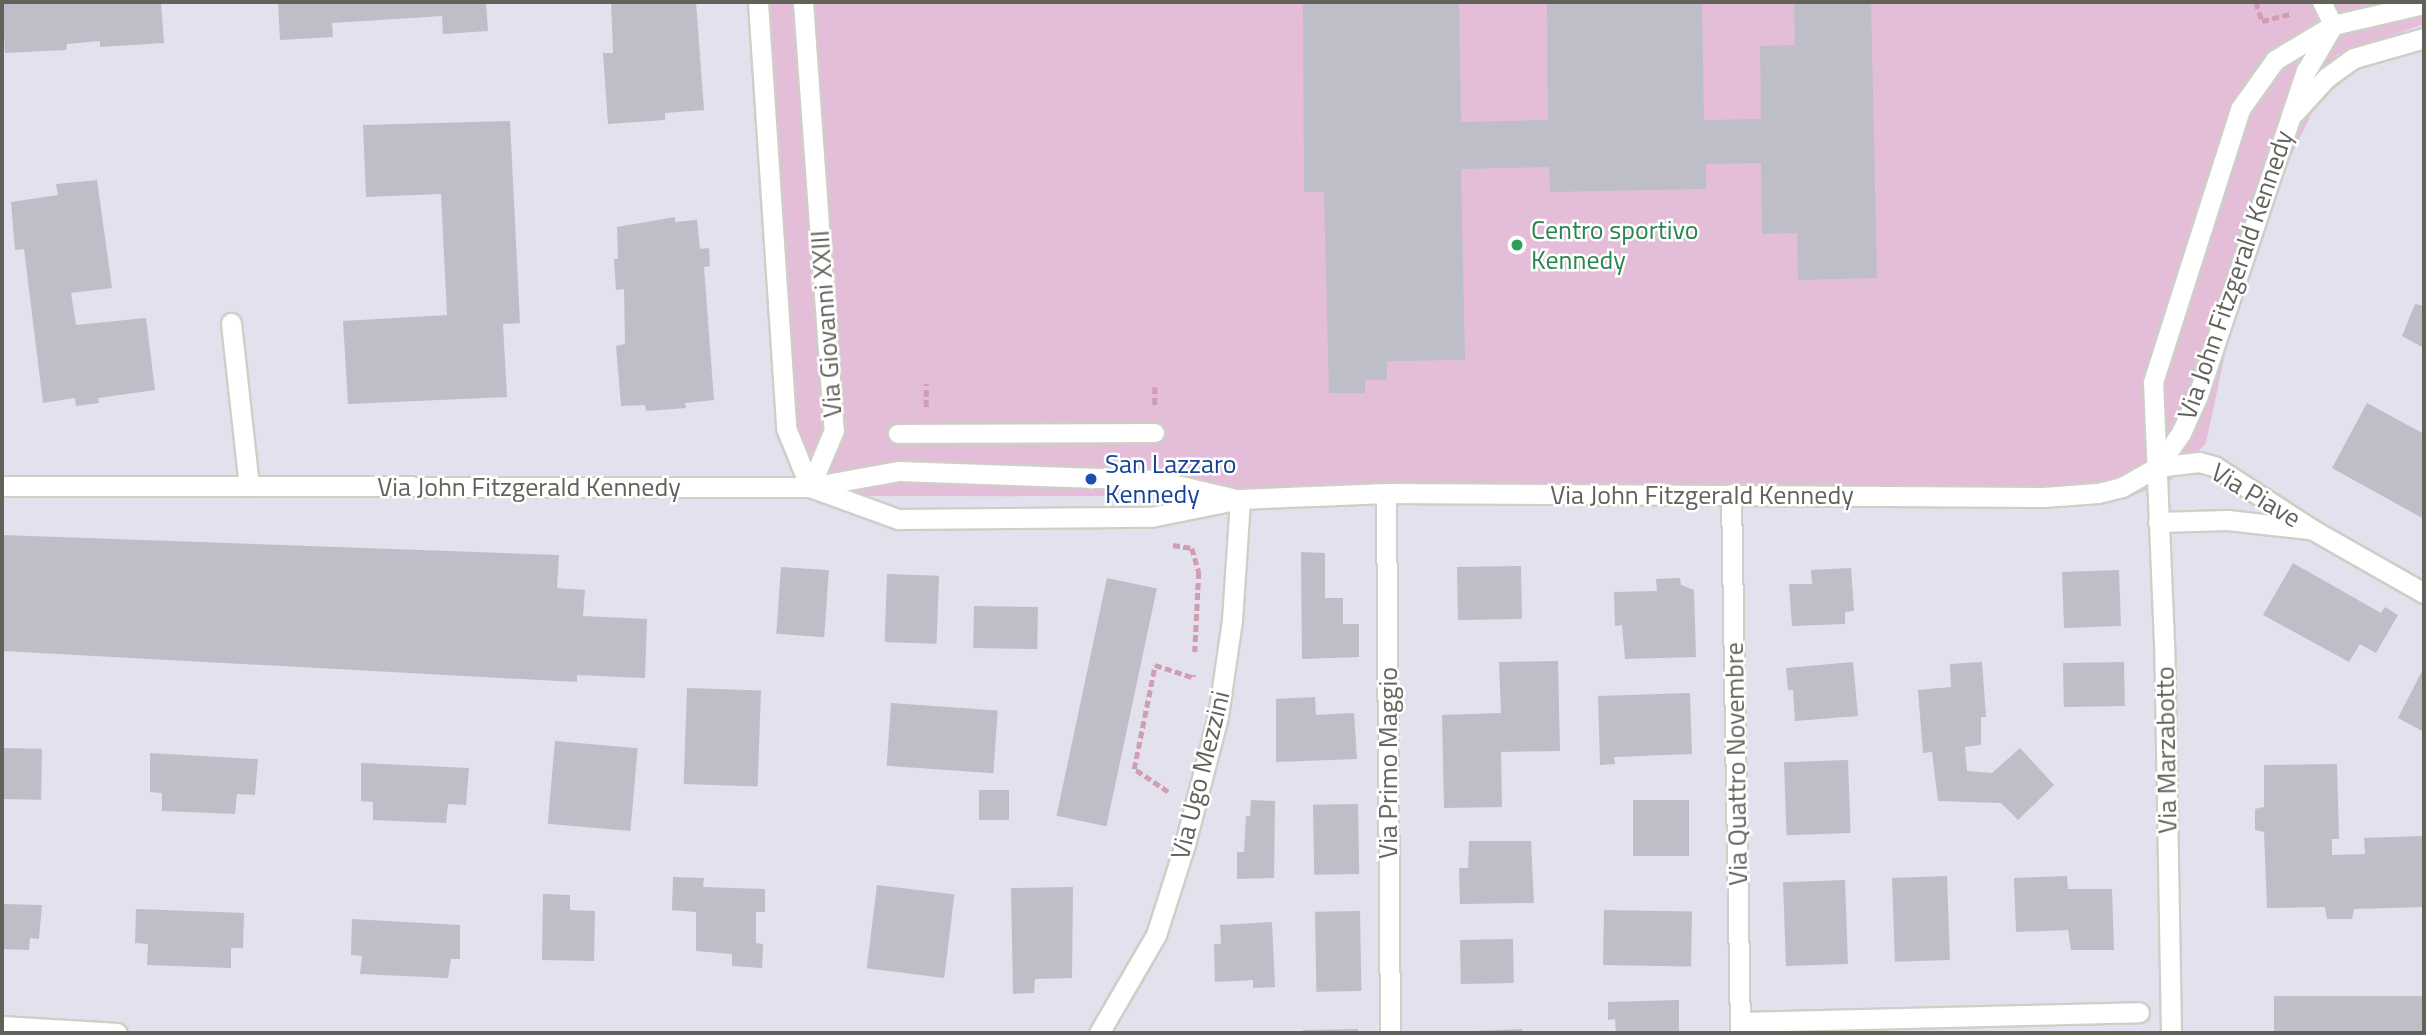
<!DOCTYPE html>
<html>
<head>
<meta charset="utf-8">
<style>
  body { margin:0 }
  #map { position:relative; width:2426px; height:1035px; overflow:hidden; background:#e2e1ed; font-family:"Titillium Web",sans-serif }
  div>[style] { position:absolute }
  .green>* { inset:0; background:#e4bdd8 }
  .building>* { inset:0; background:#bebec8; transform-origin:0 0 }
  .path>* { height:4.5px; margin-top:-2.25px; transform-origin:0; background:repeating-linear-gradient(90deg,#d19db3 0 7px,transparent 0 10.5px) }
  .roads { filter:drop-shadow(2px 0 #cfcfc8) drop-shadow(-2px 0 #cfcfc8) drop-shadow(0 2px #cfcfc8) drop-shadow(0 -2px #cfcfc8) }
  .service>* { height:18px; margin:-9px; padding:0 9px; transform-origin:9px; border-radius:9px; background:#fff }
  .minor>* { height:19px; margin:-9.5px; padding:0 9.5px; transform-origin:9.5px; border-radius:9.5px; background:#fff }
  .dots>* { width:19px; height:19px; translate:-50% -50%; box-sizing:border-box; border:4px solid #fff; border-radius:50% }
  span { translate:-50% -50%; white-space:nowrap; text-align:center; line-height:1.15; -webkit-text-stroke:5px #fff; paint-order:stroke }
  .leisure-label { font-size:26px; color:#27864d }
  .left { translate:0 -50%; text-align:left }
  .street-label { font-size:26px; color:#62615a }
  .transit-label { font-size:26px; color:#164399 }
  .frame { position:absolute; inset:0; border:4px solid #62615a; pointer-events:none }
</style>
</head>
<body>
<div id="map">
  <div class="green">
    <i style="clip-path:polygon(770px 2px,2424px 2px,2424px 24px,2336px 55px,2308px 121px,2249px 241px,2206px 443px,2169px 482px,2128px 497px,858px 496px,800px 459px)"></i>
  </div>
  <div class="building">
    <i style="clip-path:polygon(2px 2px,161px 2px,164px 43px,100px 47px,100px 41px,67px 44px,66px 50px,5px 53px)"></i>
    <i style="clip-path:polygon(278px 2px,486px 2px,488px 31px,443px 34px,442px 16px,332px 23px,333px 37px,280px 40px)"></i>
    <i style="clip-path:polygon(611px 2px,696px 2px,704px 110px,665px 113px,665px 120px,608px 124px,603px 53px,613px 53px)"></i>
    <i style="clip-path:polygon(1303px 2px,1459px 2px,1461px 122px,1548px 120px,1547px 2px,1702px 2px,1704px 120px,1761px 119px,1760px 46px,1795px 45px,1794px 2px,1871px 2px,1877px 278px,1798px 280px,1797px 233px,1762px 234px,1761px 163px,1706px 164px,1706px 189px,1550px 192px,1549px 167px,1461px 169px,1465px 360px,1387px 361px,1387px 380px,1365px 380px,1365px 393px,1329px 393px,1324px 192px,1304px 192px)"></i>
    <i style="clip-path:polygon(510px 121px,520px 323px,503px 324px,507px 397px,348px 404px,343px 321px,447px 315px,441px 194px,366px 197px,363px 125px)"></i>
    <i style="clip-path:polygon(97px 180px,112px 288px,71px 293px,76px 325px,146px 318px,155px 390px,98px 398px,99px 403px,76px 406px,75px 398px,43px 403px,24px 249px,15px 250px,11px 202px,58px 195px,56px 184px)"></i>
    <i style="clip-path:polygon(675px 217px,675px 222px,697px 220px,700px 249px,709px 248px,710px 266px,704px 267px,714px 400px,685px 403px,686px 408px,646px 411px,645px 405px,621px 406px,616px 346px,625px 344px,624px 289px,616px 290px,614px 259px,618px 259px,617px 227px)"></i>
    <i style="clip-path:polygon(2415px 304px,2424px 306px,2424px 348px,2402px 336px)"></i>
    <i style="clip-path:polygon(2367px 403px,2424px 434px,2424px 519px,2332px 468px)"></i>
    <i style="clip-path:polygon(2px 535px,559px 555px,557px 588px,585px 590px,583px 616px,647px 619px,645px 678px,577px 675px,577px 682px,2px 651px)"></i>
    <i style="clip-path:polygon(1301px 552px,1325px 553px,1325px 598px,1343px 598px,1343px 624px,1359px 624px,1359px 657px,1302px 659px)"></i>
    <i style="clip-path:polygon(2293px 563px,2381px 613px,2385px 607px,2398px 615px,2376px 653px,2360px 644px,2349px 662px,2263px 615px)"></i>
    <i style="left:1521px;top:566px;width:53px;height:64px;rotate:89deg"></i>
    <i style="left:781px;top:567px;width:48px;height:67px;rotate:4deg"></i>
    <i style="clip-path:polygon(1851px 568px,1854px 611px,1845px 612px,1845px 624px,1792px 626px,1789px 584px,1812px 584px,1811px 570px)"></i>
    <i style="left:2119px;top:570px;width:56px;height:57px;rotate:88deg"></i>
    <i style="left:887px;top:574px;width:52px;height:68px;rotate:2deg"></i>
    <i style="left:1107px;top:578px;width:51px;height:243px;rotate:12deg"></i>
    <i style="clip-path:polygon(1680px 578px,1681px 585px,1694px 590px,1696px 657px,1625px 659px,1622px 625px,1615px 626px,1614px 592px,1657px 591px,1656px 579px)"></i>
    <i style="left:974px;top:606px;width:64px;height:42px;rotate:1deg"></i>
    <i style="clip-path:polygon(1558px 661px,1560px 751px,1501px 752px,1502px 807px,1444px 808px,1442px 715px,1501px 713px,1499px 662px)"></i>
    <i style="clip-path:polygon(1853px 662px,1858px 716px,1795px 721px,1793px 690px,1788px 690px,1786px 668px)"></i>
    <i style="clip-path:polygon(1982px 662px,1986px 717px,1981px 717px,1981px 745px,1965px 747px,1967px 771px,1992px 773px,2020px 748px,2054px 785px,2018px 820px,2001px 803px,1938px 801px,1932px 752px,1923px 753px,1918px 690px,1951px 687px,1950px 664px)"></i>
    <i style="left:2124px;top:662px;width:44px;height:61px;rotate:89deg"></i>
    <i style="clip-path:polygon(2424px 667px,2424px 732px,2398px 718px)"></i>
    <i style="left:687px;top:688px;width:74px;height:96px;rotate:2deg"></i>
    <i style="clip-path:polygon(1690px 693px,1692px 754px,1614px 757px,1615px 764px,1600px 765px,1598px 696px)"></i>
    <i style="clip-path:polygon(1315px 697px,1316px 715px,1354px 713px,1357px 759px,1276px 762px,1276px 699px)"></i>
    <i style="left:891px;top:703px;width:107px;height:63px;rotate:4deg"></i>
    <i style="left:555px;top:741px;width:83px;height:83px;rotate:5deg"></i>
    <i style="left:2px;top:748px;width:40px;height:51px;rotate:1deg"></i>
    <i style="clip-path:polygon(150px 753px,258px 759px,255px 795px,237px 794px,235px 814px,162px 811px,162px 793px,150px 792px)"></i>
    <i style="left:1848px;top:760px;width:73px;height:64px;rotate:88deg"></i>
    <i style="clip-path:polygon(361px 763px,469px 768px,466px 805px,448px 804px,446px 823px,373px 820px,373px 802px,361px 801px)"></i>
    <i style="clip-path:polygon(2337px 764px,2339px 839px,2332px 839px,2332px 855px,2365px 854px,2364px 838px,2424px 836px,2424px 907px,2354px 909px,2352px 919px,2327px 919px,2325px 907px,2267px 908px,2264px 832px,2255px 830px,2255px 809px,2264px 807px,2264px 765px)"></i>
    <i style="left:1009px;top:790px;width:30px;height:30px;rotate:90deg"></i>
    <i style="clip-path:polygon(1251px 800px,1275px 801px,1274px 878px,1237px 879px,1237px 852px,1244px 852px,1246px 816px,1250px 816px)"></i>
    <i style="left:1633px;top:800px;width:56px;height:56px"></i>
    <i style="left:1358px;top:804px;width:70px;height:45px;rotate:89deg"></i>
    <i style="clip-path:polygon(1469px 841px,1531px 841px,1534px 903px,1460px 904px,1459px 868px,1468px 868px)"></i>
    <i style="left:1947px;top:876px;width:84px;height:55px;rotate:88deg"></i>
    <i style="clip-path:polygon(2067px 876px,2068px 889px,2112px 889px,2114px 950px,2071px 950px,2068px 930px,2016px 932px,2014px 878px)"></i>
    <i style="clip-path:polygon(673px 877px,704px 878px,703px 887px,765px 889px,765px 912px,756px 912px,756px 943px,763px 944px,762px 968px,732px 966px,732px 954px,696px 951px,696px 912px,672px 910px)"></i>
    <i style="left:1845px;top:880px;width:84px;height:62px;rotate:88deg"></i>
    <i style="left:877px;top:885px;width:78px;height:84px;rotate:7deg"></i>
    <i style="clip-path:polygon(1073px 887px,1072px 978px,1035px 979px,1034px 993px,1013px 994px,1011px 888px)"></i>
    <i style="clip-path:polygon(543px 894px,570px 895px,570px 910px,595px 911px,594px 961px,542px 960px)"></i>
    <i style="clip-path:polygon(2px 904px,42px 905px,39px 939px,30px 938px,29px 950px,2px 949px)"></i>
    <i style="clip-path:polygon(136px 909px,244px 913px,243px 948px,231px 948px,231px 968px,147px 965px,148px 944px,135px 943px)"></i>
    <i style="left:1604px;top:910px;width:88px;height:55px;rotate:1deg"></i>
    <i style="left:1360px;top:911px;width:80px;height:45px;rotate:89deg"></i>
    <i style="clip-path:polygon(352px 919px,460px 925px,460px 959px,451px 959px,448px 978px,360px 974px,362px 956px,351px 955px)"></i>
    <i style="clip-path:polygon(1272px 922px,1275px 987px,1253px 988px,1253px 980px,1215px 982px,1214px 944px,1221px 944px,1220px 925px)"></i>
    <i style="left:1513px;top:939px;width:44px;height:53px;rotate:89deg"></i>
    <i style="left:2424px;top:996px;width:37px;height:150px;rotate:90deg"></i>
    <i style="clip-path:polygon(1679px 1000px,1679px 1033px,1616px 1033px,1615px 1019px,1608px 1020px,1608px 1002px)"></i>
    <i style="clip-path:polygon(1358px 1029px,1358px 1033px,1303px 1033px,1303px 1030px)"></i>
    <i style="clip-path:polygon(1522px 1029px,1523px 1033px,1473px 1033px,1473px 1031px)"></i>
  </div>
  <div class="path">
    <i style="left:2256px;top:2px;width:20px;rotate:72deg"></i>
    <i style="left:2262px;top:21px;width:29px;rotate:-14deg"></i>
    <i style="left:1155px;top:387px;width:20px;rotate:90deg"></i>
    <i style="left:926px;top:407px;width:23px;rotate:-90deg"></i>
    <i style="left:1173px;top:545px;width:19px;rotate:9deg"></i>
    <i style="left:1192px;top:548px;width:25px;rotate:74deg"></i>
    <i style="left:1199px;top:572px;width:80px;rotate:92.9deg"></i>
    <i style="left:1168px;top:792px;width:41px;rotate:-145.9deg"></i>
    <i style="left:1134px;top:769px;width:106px;rotate:-78.6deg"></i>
    <i style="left:1155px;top:665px;width:40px;rotate:18deg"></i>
    <i style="left:1193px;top:677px;width:2px;rotate:-90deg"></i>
  </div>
  <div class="roads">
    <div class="service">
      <i style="left:2322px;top:2px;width:25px;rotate:64deg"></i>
      <i style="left:898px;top:434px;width:257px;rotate:-0.2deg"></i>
    </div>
    <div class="minor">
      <i style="left:758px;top:2px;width:427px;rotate:86.2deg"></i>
      <i style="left:786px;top:428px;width:64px;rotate:67.9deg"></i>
      <i style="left:803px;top:2px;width:429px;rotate:85.9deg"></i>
      <i style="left:834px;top:430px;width:62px;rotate:112.8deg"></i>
      <i style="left:2295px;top:112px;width:46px;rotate:-47.6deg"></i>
      <i style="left:2326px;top:78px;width:34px;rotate:-36deg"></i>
      <i style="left:2354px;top:58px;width:73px;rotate:-15.9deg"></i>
      <i style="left:231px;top:323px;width:164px;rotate:83.7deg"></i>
      <i style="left:2157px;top:467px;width:42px;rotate:-6.8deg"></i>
      <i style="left:2199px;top:462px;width:16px;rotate:15deg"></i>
      <i style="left:2214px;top:466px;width:118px;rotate:32.9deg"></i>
      <i style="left:2313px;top:530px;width:128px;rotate:29.6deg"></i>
      <i style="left:2px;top:486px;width:808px;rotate:0.07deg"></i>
      <i style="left:810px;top:487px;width:89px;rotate:-10.3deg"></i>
      <i style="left:898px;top:471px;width:257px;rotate:2deg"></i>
      <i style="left:1155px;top:480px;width:79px;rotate:13.2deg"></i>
      <i style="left:810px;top:487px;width:94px;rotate:20deg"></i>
      <i style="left:898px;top:519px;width:253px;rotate:-0.5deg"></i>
      <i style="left:1151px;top:517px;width:91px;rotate:-11.4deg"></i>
      <i style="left:1240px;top:499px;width:146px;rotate:-2.4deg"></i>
      <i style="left:1386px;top:493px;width:657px;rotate:0.35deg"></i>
      <i style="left:2043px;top:497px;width:55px;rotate:-4.2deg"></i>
      <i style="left:2098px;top:493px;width:25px;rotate:-14deg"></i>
      <i style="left:2122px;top:487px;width:40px;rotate:-29.7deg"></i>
      <i style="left:2157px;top:467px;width:42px;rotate:-54.8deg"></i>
      <i style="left:2181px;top:433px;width:42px;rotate:-65.9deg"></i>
      <i style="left:2198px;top:395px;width:342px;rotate:-71.6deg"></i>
      <i style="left:2306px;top:71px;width:53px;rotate:-59.6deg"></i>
      <i style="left:1386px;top:493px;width:540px;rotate:89.58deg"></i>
      <i style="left:1731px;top:494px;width:539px;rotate:89.04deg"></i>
      <i style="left:2158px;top:522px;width:70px;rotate:-1.6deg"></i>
      <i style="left:2228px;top:520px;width:81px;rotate:6.4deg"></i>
      <i style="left:1740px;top:1022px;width:399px;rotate:-1.4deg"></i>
      <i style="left:2px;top:1026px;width:115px;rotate:3.5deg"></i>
      <i style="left:1099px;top:1033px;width:113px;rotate:-59.8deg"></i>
      <i style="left:1156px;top:935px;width:96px;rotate:-72.3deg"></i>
      <i style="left:1185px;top:844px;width:132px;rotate:-75.5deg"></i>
      <i style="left:1218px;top:716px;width:97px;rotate:-81.7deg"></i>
      <i style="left:1232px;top:620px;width:121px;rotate:-86.2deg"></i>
      <i style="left:2171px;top:1033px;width:390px;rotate:-91deg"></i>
      <i style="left:2164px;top:643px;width:261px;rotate:-92.4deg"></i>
      <i style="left:2153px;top:382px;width:287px;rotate:-72.3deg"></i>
      <i style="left:2240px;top:109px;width:60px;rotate:-54.5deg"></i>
      <i style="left:2275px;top:60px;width:68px;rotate:-31.1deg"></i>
      <i style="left:2333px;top:25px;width:93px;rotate:-13deg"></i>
    </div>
  </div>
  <div class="dots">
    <i style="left:1517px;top:245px;background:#2e9e5b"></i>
    <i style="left:1091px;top:479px;background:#1a4fb4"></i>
  </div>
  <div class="leisure-label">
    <span class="left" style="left:1531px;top:245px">Centro sportivo<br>Kennedy</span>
  </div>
  <div class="street-label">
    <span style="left:2235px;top:275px;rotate:-71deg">Via John Fitzgerald Kennedy</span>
    <span style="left:826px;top:324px;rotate:-94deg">Via Giovanni XXIII</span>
    <span style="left:529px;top:487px">Via John Fitzgerald Kennedy</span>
    <span style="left:1702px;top:495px">Via John Fitzgerald Kennedy</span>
    <span style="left:2256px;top:495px;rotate:31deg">Via Piave</span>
    <span style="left:2166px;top:750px;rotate:-91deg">Via Marzabotto</span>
    <span style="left:1388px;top:763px;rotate:-90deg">Via Primo Maggio</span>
    <span style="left:1736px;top:764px;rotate:-91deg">Via Quattro Novembre</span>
    <span style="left:1200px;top:775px;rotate:-76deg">Via Ugo Mezzini</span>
  </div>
  <div class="transit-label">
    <span class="left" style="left:1105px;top:479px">San Lazzaro<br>Kennedy</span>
  </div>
  <div class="frame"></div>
</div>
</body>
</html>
